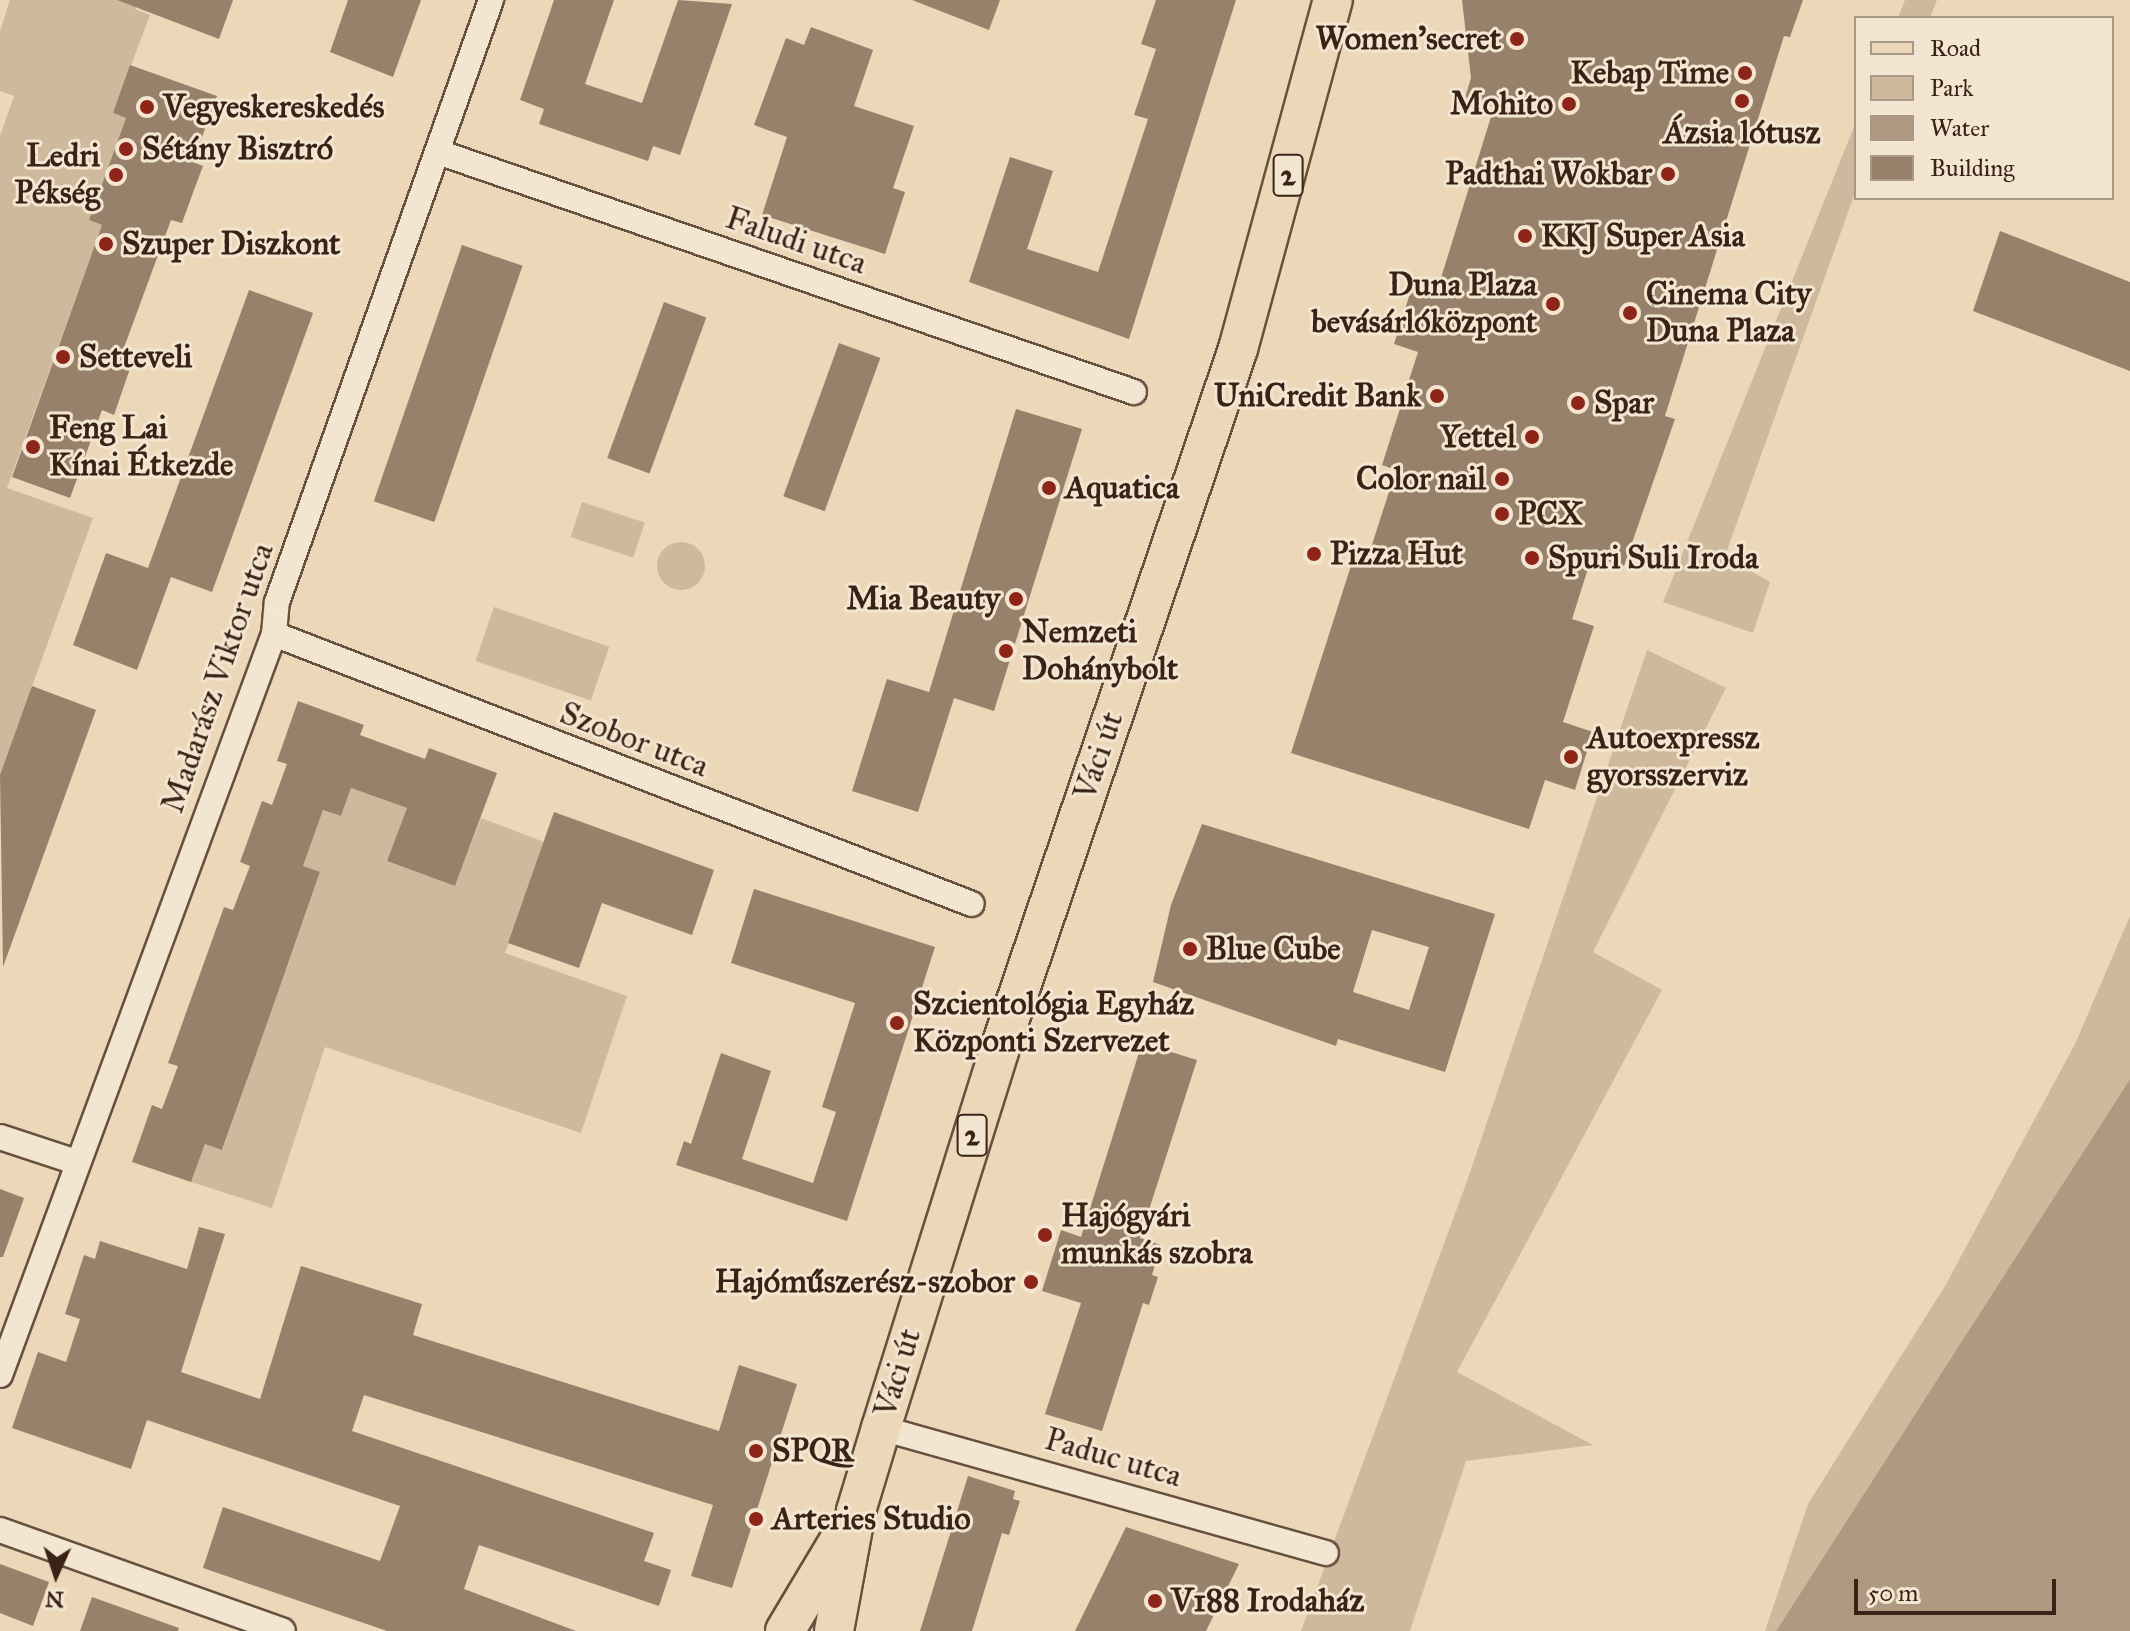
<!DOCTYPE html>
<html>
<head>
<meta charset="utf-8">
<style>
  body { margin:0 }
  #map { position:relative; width:2130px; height:1631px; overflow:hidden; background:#ecd8b8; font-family:"IM FELL Great Primer",serif }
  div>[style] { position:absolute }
  .green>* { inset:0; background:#ceb99d; transform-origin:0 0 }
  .round { border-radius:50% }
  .water>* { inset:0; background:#af9a81 }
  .building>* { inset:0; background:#97816b; transform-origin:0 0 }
  .roads { filter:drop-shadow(2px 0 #66503f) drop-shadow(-2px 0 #66503f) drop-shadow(0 2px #66503f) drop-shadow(0 -2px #66503f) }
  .street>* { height:24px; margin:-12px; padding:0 12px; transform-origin:12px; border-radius:12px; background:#f3e6d1 }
  .primary>* { height:38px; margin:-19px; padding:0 19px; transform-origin:19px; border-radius:19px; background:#ecd8b8 }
  .dots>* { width:22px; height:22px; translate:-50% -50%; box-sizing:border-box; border:4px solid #f3e6d1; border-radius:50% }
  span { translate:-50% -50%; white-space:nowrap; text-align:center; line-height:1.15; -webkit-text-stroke:6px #f3e6d1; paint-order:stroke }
  .shield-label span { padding:2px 6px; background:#f3e6d1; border:2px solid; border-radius:6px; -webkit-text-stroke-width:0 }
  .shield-label { font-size:30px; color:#3a2217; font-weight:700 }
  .poi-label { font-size:32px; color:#3a2217; font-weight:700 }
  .right { translate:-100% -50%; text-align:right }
  .left { translate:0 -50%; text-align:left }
  .street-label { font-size:32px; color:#3a2217 }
  .legend { position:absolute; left:1854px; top:16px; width:260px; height:184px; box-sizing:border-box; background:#f3e6d1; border:2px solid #a99887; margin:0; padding:10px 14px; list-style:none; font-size:24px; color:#3a2217 }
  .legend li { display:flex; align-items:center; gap:16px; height:40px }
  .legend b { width:40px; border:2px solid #a99887 }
  .north { position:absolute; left:16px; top:1535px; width:80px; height:80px; -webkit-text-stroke:6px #f3e6d1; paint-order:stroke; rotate:183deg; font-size:22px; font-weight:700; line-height:32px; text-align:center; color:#3a2217 }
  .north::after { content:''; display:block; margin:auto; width:28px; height:36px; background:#3a2217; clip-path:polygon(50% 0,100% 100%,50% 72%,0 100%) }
  .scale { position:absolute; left:1854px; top:1579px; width:202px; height:36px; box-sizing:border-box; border:4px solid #3a2217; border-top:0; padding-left:10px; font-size:24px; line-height:28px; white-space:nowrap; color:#3a2217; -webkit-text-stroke:6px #f3e6d1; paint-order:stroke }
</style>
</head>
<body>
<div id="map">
  <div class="green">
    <i style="clip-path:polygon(10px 0,138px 0,135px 9px,150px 15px,113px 113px,126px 118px,89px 220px,102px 225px,7px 488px,93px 518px,0 775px,0 136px,14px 96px,0 91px,0 31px)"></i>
    <i style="clip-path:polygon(1905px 0,1937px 0,1930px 18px,1898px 18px)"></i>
    <i style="clip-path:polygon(1856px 122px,1856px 190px,1725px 556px,1770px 582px,1753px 633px,1663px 602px)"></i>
    <i style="left:582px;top:502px;width:66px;height:37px;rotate:18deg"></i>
    <i class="round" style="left:657px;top:542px;width:48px;height:48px"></i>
    <i style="left:494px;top:607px;width:122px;height:57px;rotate:19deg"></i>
    <i style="clip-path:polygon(1647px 650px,1726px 688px,1593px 952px,1662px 990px,1457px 1372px,1593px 1445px,1466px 1461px,1410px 1631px,1301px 1631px,1466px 1184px)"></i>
    <i style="clip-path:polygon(351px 788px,407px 808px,387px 861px,455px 886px,481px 818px,544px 842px,505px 953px,627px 996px,581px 1133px,325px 1047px,272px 1208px,191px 1182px,205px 1144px,223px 1149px,247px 1080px,243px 1036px,260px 1042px,276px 998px,320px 873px,303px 866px,323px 810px,341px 816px)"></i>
    <i style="clip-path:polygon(2130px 916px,2130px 1079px,1776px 1631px,1765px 1631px,1808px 1504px,1945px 1286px,2075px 1044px)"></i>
  </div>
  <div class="water">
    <i style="clip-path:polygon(2130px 1079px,2130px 1631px,1776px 1631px)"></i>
  </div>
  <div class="building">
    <i style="clip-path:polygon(117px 0,233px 0,219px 39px)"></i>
    <i style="clip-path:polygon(348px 0,421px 0,393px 77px,330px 52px)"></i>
    <i style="clip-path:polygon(554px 0,614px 0,585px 84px,642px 103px,678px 0,732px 4px,680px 155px,653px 146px,648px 161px,539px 124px,544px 109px,520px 100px)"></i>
    <i style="clip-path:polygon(912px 0,1000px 0,989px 30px)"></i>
    <i style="clip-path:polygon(1156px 0,1236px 0,1129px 339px,969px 282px,1010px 157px,1053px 171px,1027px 249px,1098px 272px,1148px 119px,1134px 115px,1156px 49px,1141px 44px)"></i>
    <i style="clip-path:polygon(1462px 0,1803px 0,1790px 37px,1784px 36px,1665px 416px,1675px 419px,1624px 566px,1592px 556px,1572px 619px,1594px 626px,1563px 722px,1593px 732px,1575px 790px,1545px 780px,1529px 829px,1291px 753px,1356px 550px,1369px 554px,1396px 470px,1382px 465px,1418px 352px,1394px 344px,1412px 287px,1436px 294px,1494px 107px,1465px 98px,1471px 78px)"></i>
    <i style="clip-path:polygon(811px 27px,873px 50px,854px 106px,914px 126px,893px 188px,905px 192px,885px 254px,762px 215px,787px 137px,754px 125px,786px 38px,804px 45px)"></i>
    <i style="clip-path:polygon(130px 65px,217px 96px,193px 162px,203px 166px,194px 190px,182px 223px,171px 220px,122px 353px,134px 357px,114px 415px,102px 410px,70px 498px,12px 477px,102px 225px,89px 220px,126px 118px,113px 113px)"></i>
    <i style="clip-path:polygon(2000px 231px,2130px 282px,2130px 371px,1973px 311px)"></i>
    <i style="left:462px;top:245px;width:64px;height:271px;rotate:19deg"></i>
    <i style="clip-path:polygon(249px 290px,313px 313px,212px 592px,171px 577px,137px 670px,73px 645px,106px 553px,148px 568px)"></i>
    <i style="left:664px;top:302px;width:45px;height:166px;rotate:20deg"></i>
    <i style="left:839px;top:343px;width:44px;height:163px;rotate:20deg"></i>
    <i style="clip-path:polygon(1016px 409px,1082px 429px,994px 711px,954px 698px,918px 812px,852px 791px,887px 679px,929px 692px)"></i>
    <i style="clip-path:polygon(32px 686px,96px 710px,3px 967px,0 775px)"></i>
    <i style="clip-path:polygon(298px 701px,364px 725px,360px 735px,425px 759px,429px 748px,497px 773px,455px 886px,387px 861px,407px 808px,351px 788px,341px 816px,323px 810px,303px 866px,320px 872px,276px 998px,222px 1150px,205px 1144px,191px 1182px,132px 1162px,152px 1105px,162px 1109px,178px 1066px,168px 1063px,224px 907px,233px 910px,250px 866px,240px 862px,262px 801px,272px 805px,287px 764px,277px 761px)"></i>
    <i style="clip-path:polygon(554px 812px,714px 870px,692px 935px,602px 903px,579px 968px,508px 943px)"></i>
    <i style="clip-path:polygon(evenodd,1202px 824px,1495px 914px,1445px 1072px,1338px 1039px,1336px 1046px,1153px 982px,1171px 905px,1202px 824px,1372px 930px,1429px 947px,1409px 1010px,1353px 992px,1372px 930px)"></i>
    <i style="clip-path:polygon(754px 889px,935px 947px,847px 1221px,676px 1165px,684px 1141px,691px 1144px,721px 1053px,771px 1071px,742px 1159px,813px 1183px,836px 1112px,822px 1107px,855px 1003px,731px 963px)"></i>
    <i style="clip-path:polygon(1142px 1043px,1197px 1060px,1140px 1238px,1161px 1245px,1152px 1275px,1158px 1277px,1149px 1305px,1143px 1303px,1102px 1431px,1045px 1414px,1081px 1303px,1042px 1291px,1061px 1230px,1081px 1237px)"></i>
    <i style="clip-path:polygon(0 1189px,24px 1198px,3px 1257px,0 1257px)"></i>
    <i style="clip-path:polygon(199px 1227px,225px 1234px,181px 1372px,260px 1399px,301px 1266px,422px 1304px,413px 1335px,719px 1431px,739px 1365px,797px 1384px,732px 1588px,691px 1576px,713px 1505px,364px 1395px,352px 1431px,654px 1533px,644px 1561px,671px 1570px,659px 1606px,479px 1545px,464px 1589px,576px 1631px,387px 1631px,203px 1568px,223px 1507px,380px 1561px,400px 1506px,147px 1420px,131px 1469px,12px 1428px,38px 1352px,66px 1362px,80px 1319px,65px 1314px,84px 1255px,95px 1259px,100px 1241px,187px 1269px)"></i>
    <i style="clip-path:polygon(968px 1476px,1015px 1491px,1013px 1499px,1020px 1501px,1009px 1535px,1002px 1533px,972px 1631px,920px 1631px)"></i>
    <i style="clip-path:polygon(1126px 1527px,1239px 1564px,1206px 1631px,1075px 1631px)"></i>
    <i style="clip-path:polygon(0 1564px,49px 1582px,33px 1626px,0 1613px)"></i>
    <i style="clip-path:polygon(92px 1597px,179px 1628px,178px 1631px,80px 1631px)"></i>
  </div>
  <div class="roads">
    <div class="street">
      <i style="left:438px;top:152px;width:736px;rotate:19.03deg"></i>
      <i style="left:274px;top:634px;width:748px;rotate:21.15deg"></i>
      <i style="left:0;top:1137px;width:80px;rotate:18.2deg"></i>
      <i style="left:0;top:1375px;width:790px;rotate:-69.71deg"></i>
      <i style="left:274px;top:634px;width:32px;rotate:-85deg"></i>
      <i style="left:277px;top:602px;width:639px;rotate:-70.43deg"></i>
      <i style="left:881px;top:1428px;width:462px;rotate:15.7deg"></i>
      <i style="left:0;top:1530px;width:300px;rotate:19.6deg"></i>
    </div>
    <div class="primary">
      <i style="left:785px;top:1631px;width:113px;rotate:-59.1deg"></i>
      <i style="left:834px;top:1631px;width:122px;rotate:-79.6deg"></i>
      <i style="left:856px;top:1511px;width:87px;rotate:-73.2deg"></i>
      <i style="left:881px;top:1428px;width:395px;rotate:-72.6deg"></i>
      <i style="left:999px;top:1051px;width:742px;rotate:-71.2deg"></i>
      <i style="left:1238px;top:349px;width:362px;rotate:-74.8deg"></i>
    </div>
  </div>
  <div class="dots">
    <i style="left:1517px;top:39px;background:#8f2418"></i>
    <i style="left:1745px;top:73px;background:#8f2418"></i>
    <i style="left:1742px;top:101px;background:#8f2418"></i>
    <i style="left:1569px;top:104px;background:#8f2418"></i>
    <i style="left:147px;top:107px;background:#8f2418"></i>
    <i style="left:126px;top:149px;background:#8f2418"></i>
    <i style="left:1668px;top:174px;background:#8f2418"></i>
    <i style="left:116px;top:175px;background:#8f2418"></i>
    <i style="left:1525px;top:236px;background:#8f2418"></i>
    <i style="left:106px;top:244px;background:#8f2418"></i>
    <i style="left:1553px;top:304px;background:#8f2418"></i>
    <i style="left:1630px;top:313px;background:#8f2418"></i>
    <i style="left:63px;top:357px;background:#8f2418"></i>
    <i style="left:1437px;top:396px;background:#8f2418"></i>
    <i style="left:1578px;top:403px;background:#8f2418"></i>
    <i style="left:1532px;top:437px;background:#8f2418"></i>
    <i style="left:33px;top:447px;background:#8f2418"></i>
    <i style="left:1502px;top:479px;background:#8f2418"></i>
    <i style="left:1049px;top:488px;background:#8f2418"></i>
    <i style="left:1502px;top:514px;background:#8f2418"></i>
    <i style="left:1314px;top:554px;background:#8f2418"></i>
    <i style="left:1532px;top:558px;background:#8f2418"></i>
    <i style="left:1016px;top:599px;background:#8f2418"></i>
    <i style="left:1006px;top:651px;background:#8f2418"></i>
    <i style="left:1571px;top:757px;background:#8f2418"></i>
    <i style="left:1190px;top:949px;background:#8f2418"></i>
    <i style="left:897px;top:1023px;background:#8f2418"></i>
    <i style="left:1045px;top:1235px;background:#8f2418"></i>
    <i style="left:1031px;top:1282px;background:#8f2418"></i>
    <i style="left:756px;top:1451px;background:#8f2418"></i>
    <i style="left:756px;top:1519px;background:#8f2418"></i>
    <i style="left:1155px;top:1601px;background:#8f2418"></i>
  </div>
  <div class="shield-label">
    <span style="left:1288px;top:175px">2</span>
    <span style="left:972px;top:1135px">2</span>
  </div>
  <div class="poi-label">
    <span class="right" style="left:1501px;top:39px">Women'secret</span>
    <span class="right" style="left:1729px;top:73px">Kebap Time</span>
    <span class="right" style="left:1553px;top:104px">Mohito</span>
    <span class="left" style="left:163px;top:107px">Vegyeskereskedés</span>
    <span style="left:1742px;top:133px">Ázsia lótusz</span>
    <span class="left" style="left:142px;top:149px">Sétány Bisztró</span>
    <span class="right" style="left:100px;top:175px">Ledri<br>Pékség</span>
    <span class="right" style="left:1652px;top:174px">Padthai Wokbar</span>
    <span class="left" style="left:1541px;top:236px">KKJ Super Asia</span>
    <span class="left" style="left:122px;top:244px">Szuper Diszkont</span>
    <span class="right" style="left:1537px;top:304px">Duna Plaza<br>bevásárlóközpont</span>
    <span class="left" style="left:1646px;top:313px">Cinema City<br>Duna Plaza</span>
    <span class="left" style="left:79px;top:357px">Setteveli</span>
    <span class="right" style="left:1421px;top:396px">UniCredit Bank</span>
    <span class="left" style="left:1594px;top:403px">Spar</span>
    <span class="left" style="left:49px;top:447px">Feng Lai<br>Kínai Étkezde</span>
    <span class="right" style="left:1516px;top:437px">Yettel</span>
    <span class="right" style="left:1486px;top:479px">Color nail</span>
    <span class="left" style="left:1065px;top:488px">Aquatica</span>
    <span class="left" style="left:1518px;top:514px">PCX</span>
    <span class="left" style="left:1330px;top:554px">Pizza Hut</span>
    <span class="left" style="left:1548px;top:558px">Spuri Suli Iroda</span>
    <span class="right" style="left:1000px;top:599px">Mia Beauty</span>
    <span class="left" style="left:1022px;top:651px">Nemzeti<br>Dohánybolt</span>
    <span class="left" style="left:1587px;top:757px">Autoexpressz<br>gyorsszerviz</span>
    <span class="left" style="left:1206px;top:949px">Blue Cube</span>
    <span class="left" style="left:913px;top:1023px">Szcientológia Egyház<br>Központi Szervezet</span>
    <span class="left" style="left:1061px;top:1235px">Hajógyári<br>munkás szobra</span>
    <span class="right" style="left:1015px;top:1282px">Hajóműszerész-szobor</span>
    <span class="left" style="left:772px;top:1451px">SPQR</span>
    <span class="left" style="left:772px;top:1519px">Arteries Studio</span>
    <span class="left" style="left:1171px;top:1601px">V188 Irodaház</span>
  </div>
  <div class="street-label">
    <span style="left:796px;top:241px;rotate:19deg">Faludi utca</span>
    <span style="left:218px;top:678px;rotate:-71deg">Madarász Viktor utca</span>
    <span style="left:634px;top:740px;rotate:21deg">Szobor utca</span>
    <span style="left:1099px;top:756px;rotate:-71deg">Váci út</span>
    <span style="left:898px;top:1373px;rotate:-73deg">Váci út</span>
    <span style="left:1113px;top:1458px;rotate:16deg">Paduc utca</span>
  </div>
  <ul class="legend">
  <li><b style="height:10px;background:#ecd8b8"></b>Road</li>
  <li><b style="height:22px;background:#ceb99d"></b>Park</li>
  <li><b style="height:22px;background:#af9a81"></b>Water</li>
  <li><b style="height:22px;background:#97816b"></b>Building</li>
  </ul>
  <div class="north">N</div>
  <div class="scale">50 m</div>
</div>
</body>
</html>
